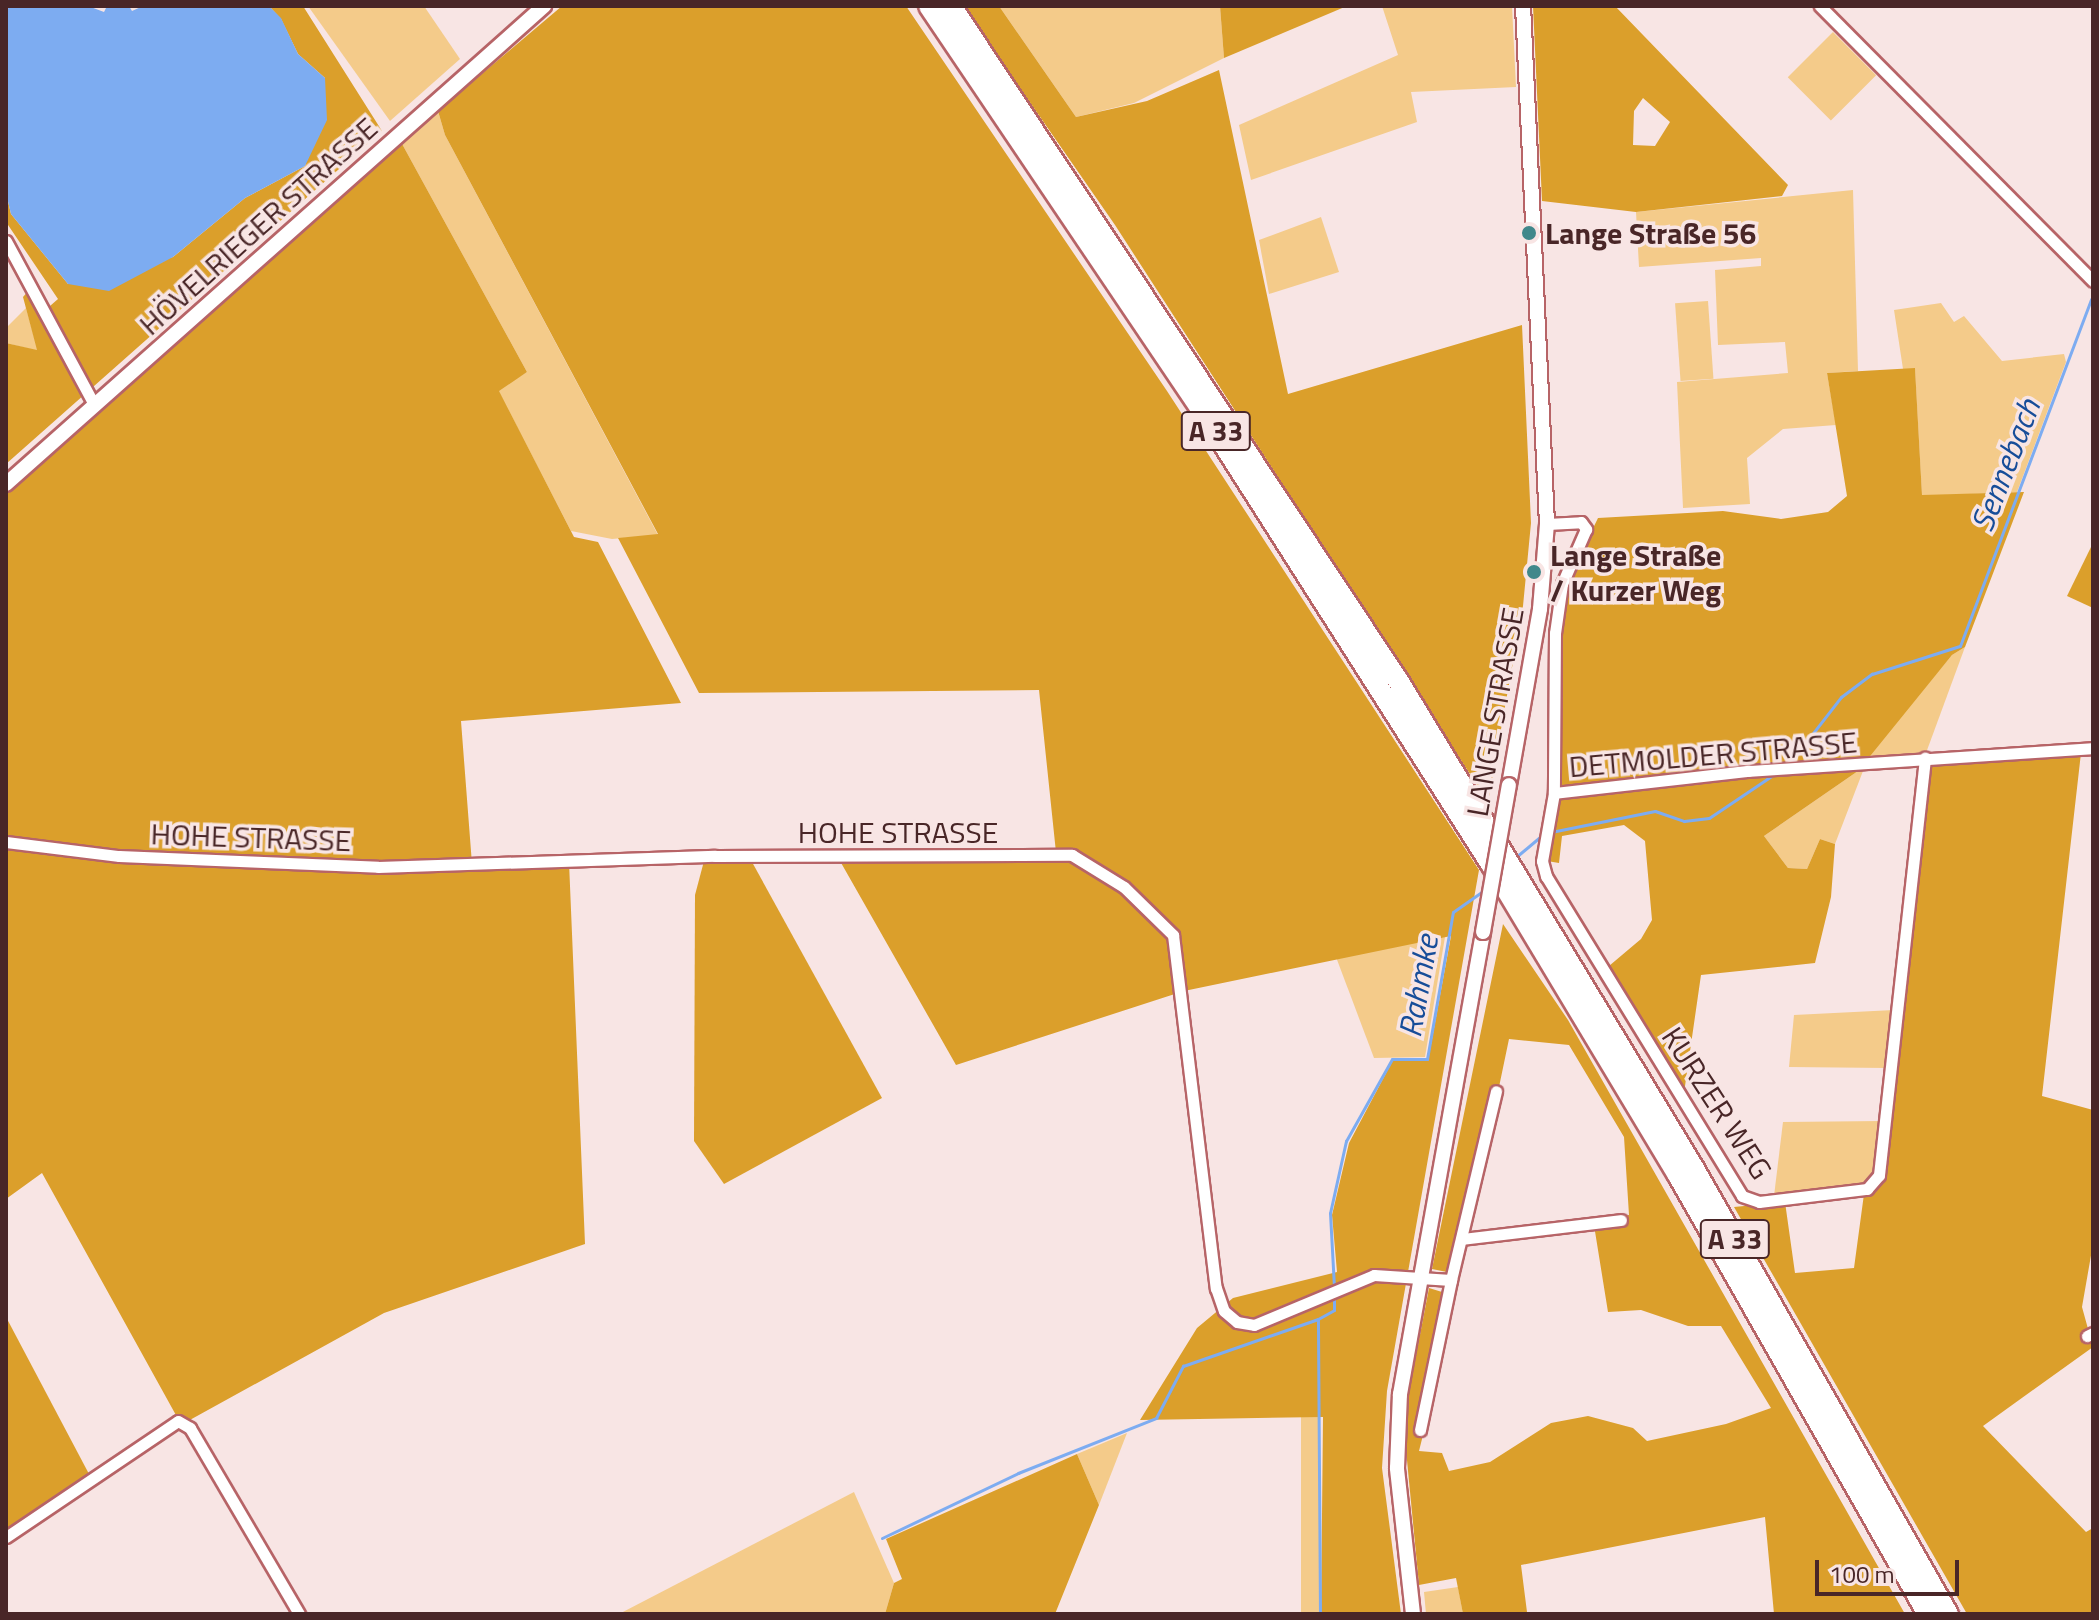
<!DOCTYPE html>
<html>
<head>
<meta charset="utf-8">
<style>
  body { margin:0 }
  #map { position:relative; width:2099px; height:1620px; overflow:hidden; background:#f8e5e4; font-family:"Titillium Web",sans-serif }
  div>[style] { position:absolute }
  .green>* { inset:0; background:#f4cb8a; transform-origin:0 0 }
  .forest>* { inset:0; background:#db9f2b }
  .water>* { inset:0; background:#7dacf1 }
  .stream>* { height:3px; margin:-1.5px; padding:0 1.5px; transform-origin:1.5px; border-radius:1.5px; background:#7dacf1 }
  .roads { filter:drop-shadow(2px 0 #b76467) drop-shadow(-2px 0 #b76467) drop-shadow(0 2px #b76467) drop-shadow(0 -2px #b76467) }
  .street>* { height:11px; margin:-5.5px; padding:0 5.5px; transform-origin:5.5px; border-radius:5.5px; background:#fff }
  .secondary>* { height:14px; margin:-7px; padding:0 7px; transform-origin:7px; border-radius:7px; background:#fff }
  .highway>* { height:20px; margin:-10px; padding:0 10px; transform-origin:10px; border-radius:10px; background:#fff }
  .bridges { filter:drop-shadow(2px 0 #b76467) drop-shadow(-2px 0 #b76467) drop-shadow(0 2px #b76467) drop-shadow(0 -2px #b76467) }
  .secondary-bridge>* { height:14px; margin:-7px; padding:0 7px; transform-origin:7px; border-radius:7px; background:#fff }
  .dots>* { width:22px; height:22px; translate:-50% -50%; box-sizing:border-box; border:4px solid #f8e5e4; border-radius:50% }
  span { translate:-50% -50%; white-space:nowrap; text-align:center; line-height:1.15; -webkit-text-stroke:7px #f8e5e4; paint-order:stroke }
  .shield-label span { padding:2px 6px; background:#f8e5e4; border:2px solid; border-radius:6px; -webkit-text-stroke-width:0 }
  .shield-label { font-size:28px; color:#492627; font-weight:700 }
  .street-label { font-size:30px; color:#492627 }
  .poi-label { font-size:30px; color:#492627; font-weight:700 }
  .left { translate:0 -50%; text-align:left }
  .water-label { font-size:32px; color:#174d99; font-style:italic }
  .frame { position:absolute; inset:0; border:8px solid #492627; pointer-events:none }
  .scale { position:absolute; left:1815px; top:1560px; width:144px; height:36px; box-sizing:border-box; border:4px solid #492627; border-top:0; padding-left:10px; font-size:24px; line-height:28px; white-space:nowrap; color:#492627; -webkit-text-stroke:6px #f8e5e4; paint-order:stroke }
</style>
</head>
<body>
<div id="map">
  <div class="green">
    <i style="clip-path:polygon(308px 6px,424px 6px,460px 59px,390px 121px)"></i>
    <i style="clip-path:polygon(999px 6px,1220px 6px,1224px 58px,1134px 103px,1076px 117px)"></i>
    <i style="clip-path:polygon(1382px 6px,1512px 6px,1516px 87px,1411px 92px,1417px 122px,1251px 180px,1239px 125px,1398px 55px)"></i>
    <i style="left:1833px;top:32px;width:61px;height:64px;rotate:45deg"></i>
    <i style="clip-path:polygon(438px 111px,445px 135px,658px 535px,612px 539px,571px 531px,498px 390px,527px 372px,401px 142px)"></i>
    <i style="clip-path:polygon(1853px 190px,1858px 371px,1827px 373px,1836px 425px,1783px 429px,1747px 458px,1750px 504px,1683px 508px,1677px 382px,1788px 373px,1785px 342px,1718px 345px,1715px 270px,1761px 266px,1761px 258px,1639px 267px,1636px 212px)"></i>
    <i style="clip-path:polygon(1321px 217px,1339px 272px,1269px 294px,1259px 240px)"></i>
    <i style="left:1708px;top:301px;width:78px;height:33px;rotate:86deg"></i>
    <i style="clip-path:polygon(1941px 303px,1954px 322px,1964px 316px,2002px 361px,2064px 354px,2066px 362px,2017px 492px,1922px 496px,1915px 369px,1903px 369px,1894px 310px)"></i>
    <i style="clip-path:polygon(26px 308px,38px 351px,6px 343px,6px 328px)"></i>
    <i style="clip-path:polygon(1965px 647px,1926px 753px,1866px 757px,1952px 655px)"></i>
    <i style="clip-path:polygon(1858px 771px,1863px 771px,1835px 844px,1820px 839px,1807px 869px,1788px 868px,1764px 836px)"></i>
    <i style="clip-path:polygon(1445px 937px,1425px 1057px,1374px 1058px,1336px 957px)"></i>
    <i style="clip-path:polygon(1894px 1010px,1887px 1068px,1789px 1067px,1794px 1015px)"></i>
    <i style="clip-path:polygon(1882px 1121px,1876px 1171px,1867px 1185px,1774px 1196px,1783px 1122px)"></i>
    <i style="left:1319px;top:1417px;width:197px;height:18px;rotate:90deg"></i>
    <i style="clip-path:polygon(1127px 1433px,1099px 1505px,1077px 1454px)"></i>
    <i style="clip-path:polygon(854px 1492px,894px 1583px,885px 1614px,619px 1614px)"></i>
    <i style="clip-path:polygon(1458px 1587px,1463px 1614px,1426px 1614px,1424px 1592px)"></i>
  </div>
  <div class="forest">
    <i style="clip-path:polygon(269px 6px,303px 6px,382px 131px,6px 464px,6px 343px,37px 350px,23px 297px,30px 289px,42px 313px,58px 299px,6px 222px,6px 193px,11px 214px,68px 284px,173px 257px,245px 198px,305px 166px,325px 78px,298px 54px,281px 19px)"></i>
    <i style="clip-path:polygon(562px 6px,906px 6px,1167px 391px,1479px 870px,1387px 1391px,1382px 1468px,1401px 1614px,1321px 1614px,1323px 1417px,1140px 1420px,1197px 1328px,1233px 1298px,1337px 1272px,1332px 1215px,1349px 1143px,1393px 1060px,1428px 1061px,1451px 936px,1184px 991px,956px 1065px,840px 861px,1057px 862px,1039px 690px,699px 693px,618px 538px,658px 534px,445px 135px,438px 111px)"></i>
    <i style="clip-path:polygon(963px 6px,999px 6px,1076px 117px,1147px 101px,1219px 70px,1288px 394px,1522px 325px,1531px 523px,1523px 606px,1488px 802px,1115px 225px)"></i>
    <i style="clip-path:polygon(1220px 6px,1347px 6px,1224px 58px)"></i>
    <i style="clip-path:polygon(evenodd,1533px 6px,1615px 6px,1788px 185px,1782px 196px,1636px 212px,1542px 201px,1533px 6px,1643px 98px,1670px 122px,1655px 146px,1633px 145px,1634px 111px,1643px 98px)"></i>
    <i style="clip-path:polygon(401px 142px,527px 372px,499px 391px,574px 537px,598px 542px,681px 703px,461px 721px,472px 864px,569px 862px,585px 1244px,384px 1313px,188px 1421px,177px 1417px,42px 1173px,6px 1199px,6px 492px)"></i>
    <i style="clip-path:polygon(1915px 368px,1922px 495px,2024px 492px,1965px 647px,1952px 655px,1858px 771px,1764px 836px,1788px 868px,1807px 869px,1820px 839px,1835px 844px,1831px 897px,1815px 963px,1701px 975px,1684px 1093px,1609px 966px,1641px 939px,1652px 920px,1645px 841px,1624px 825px,1562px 836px,1559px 863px,1547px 861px,1558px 776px,1563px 590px,1598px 518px,1723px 511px,1781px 519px,1828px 512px,1847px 496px,1827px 373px)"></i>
    <i style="clip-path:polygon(2092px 545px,2093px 546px,2093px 608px,2067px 596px)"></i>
    <i style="clip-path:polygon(2081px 753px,2042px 1096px,2093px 1110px,2093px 1244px,2082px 1307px,2093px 1347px,1983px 1426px,2086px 1532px,2093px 1528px,2093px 1614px,1967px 1614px,1734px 1207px,1785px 1202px,1795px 1273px,1854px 1268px,1864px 1194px,1873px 1191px,1883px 1178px,1930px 764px)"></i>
    <i style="clip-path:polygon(704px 861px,752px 862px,882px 1098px,724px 1184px,694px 1141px,695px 895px)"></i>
    <i style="clip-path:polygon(1503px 924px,1568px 1020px,1905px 1614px,1774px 1614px,1765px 1517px,1521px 1565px,1527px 1612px,1521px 1614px,1463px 1614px,1456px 1578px,1419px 1585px,1406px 1450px,1409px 1392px,1429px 1288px,1442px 1292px,1413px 1433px,1423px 1435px,1419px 1451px,1442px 1453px,1449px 1471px,1490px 1462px,1551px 1423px,1588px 1416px,1633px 1428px,1647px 1441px,1726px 1424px,1771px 1408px,1721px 1326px,1688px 1326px,1641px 1310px,1608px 1312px,1593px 1219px,1629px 1215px,1624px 1137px,1569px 1045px,1509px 1039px,1499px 1087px,1492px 1086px,1447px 1272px,1432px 1269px)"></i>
    <i style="clip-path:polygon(6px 1317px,89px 1474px,6px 1531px)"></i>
    <i style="clip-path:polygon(1077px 1454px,1099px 1505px,1055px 1614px,885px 1614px,894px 1583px,902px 1579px,886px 1539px)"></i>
  </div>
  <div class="water">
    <i style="clip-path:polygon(11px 6px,88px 6px,104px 12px,107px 6px,129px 6px,132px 11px,143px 6px,269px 6px,281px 18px,298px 54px,325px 78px,327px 120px,305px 166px,245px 198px,173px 257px,109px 291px,68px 284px,11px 214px,6px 193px,6px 10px)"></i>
  </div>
  <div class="stream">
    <i style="left:1789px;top:764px;width:85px;rotate:-52.2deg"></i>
    <i style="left:1841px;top:697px;width:39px;rotate:-37deg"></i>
    <i style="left:1872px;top:674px;width:92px;rotate:-17.7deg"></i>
    <i style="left:1960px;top:646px;width:371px;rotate:-69.3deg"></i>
    <i style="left:1551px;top:832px;width:106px;rotate:-11.4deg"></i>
    <i style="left:1655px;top:811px;width:31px;rotate:19deg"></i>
    <i style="left:1684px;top:821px;width:25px;rotate:-7deg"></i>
    <i style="left:1709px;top:818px;width:77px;rotate:-33.9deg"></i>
    <i style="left:1516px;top:857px;width:35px;rotate:-40deg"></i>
    <i style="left:1334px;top:1287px;width:74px;rotate:-93.1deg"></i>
    <i style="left:1330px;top:1213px;width:74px;rotate:-77.5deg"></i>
    <i style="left:1346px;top:1141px;width:94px;rotate:-60.7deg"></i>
    <i style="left:1392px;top:1059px;width:35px"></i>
    <i style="left:1427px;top:1059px;width:149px;rotate:-80deg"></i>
    <i style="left:1453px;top:912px;width:37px;rotate:-35deg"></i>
    <i style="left:882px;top:1538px;width:151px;rotate:-25.5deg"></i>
    <i style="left:1018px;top:1473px;width:149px;rotate:-21.7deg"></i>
    <i style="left:1156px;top:1418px;width:59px;rotate:-62.6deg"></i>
    <i style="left:1183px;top:1366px;width:143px;rotate:-19.2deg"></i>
    <i style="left:1320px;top:1614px;width:295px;rotate:-90.4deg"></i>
    <i style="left:1318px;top:1319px;width:18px;rotate:-29deg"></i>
    <i style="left:1334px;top:1310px;width:15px;rotate:-90deg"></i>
  </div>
  <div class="roads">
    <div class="street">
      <i style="left:1820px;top:6px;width:387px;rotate:45.2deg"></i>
      <i style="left:6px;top:241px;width:187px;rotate:61.7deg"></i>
      <i style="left:1547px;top:524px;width:34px;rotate:-3deg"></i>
      <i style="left:1581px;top:522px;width:9px;rotate:54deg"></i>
      <i style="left:1586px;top:529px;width:60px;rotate:113.6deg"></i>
      <i style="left:1562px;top:584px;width:49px;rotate:98.1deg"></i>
      <i style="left:1555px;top:633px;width:160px;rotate:90.4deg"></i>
      <i style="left:1554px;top:793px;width:195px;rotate:-6.5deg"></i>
      <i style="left:1748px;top:771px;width:346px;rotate:-3.8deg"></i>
      <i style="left:1554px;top:793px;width:69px;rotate:100deg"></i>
      <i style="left:1542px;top:861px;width:16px;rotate:75deg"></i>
      <i style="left:1546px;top:876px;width:375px;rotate:58.5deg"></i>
      <i style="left:1742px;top:1196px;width:18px;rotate:19deg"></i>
      <i style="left:1759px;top:1202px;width:109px;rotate:-6.9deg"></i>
      <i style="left:1867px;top:1189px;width:18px;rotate:-49deg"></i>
      <i style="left:1879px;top:1175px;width:420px;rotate:-83.7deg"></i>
      <i style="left:6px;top:842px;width:114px;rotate:7.1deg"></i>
      <i style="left:119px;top:856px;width:259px;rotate:2.4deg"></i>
      <i style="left:378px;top:867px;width:337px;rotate:-1.9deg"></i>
      <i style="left:715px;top:856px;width:357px;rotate:-0.2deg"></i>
      <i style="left:1072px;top:855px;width:61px;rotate:31.6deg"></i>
      <i style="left:1124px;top:887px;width:69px;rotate:44.4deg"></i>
      <i style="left:1173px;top:935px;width:356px;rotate:83.1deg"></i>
      <i style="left:1216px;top:1288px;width:24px;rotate:71deg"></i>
      <i style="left:1224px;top:1311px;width:17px;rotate:40deg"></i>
      <i style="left:1237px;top:1322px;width:17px;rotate:10deg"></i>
      <i style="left:1254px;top:1325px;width:130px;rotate:-22.6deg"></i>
      <i style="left:1374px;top:1275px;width:77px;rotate:3.7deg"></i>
      <i style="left:1451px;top:1280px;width:194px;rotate:-76.6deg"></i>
      <i style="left:1462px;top:1239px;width:160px;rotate:-6.8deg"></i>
      <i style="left:2087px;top:1336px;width:7px;rotate:-27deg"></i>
      <i style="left:1420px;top:1430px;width:153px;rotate:-78.3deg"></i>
      <i style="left:6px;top:1537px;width:207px;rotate:-34deg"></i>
      <i style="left:178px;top:1421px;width:14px;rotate:30deg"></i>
      <i style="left:190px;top:1428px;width:216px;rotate:59.6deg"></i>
    </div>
    <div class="secondary">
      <i style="left:6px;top:484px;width:720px;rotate:-41.62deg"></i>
      <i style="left:1509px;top:785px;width:179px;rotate:-80deg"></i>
      <i style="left:1540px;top:609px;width:85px;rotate:-85.3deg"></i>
      <i style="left:1547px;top:524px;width:519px;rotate:-92.65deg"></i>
      <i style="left:1413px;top:1614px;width:147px;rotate:-96.3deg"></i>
      <i style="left:1397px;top:1468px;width:74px;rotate:-87.7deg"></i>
      <i style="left:1400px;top:1394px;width:469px;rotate:-79.8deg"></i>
    </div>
    <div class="highway">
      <i style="left:929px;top:6px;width:490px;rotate:56deg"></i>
      <i style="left:1203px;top:412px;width:536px;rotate:57.5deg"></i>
      <i style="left:1491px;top:864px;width:363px;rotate:59deg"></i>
      <i style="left:1678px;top:1175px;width:505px;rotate:60.34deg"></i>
      <i style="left:951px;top:6px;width:811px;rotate:56.47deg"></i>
      <i style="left:1399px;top:682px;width:567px;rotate:58.78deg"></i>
      <i style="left:1693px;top:1167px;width:515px;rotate:60.3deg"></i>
    </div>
  </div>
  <div class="bridges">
    <div class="secondary-bridge">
      <i style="left:1483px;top:932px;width:149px;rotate:-80deg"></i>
    </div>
  </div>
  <div class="dots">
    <i style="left:1529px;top:233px;background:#40888b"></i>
    <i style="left:1534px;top:572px;background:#40888b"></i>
  </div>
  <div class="shield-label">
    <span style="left:1216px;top:431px">A 33</span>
    <span style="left:1735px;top:1239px">A 33</span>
  </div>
  <div class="street-label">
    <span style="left:258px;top:226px;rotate:-42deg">HÖVELRIEGER STRASSE</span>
    <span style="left:1495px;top:712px;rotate:-80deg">LANGE STRASSE</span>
    <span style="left:1713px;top:754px;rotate:-5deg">DETMOLDER STRASSE</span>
    <span style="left:898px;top:832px">HOHE STRASSE</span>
    <span style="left:251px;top:837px;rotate:2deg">HOHE STRASSE</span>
    <span style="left:1717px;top:1103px;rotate:57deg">KURZER WEG</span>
  </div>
  <div class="poi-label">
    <span class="left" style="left:1545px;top:233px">Lange Straße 56</span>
    <span class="left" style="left:1550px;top:572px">Lange Straße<br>/ Kurzer Weg</span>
  </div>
  <div class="water-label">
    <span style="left:2005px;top:465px;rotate:-69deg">Sennebach</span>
    <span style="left:1418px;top:986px;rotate:-80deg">Rahmke</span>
  </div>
  <div class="frame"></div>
  <div class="scale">100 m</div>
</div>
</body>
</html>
